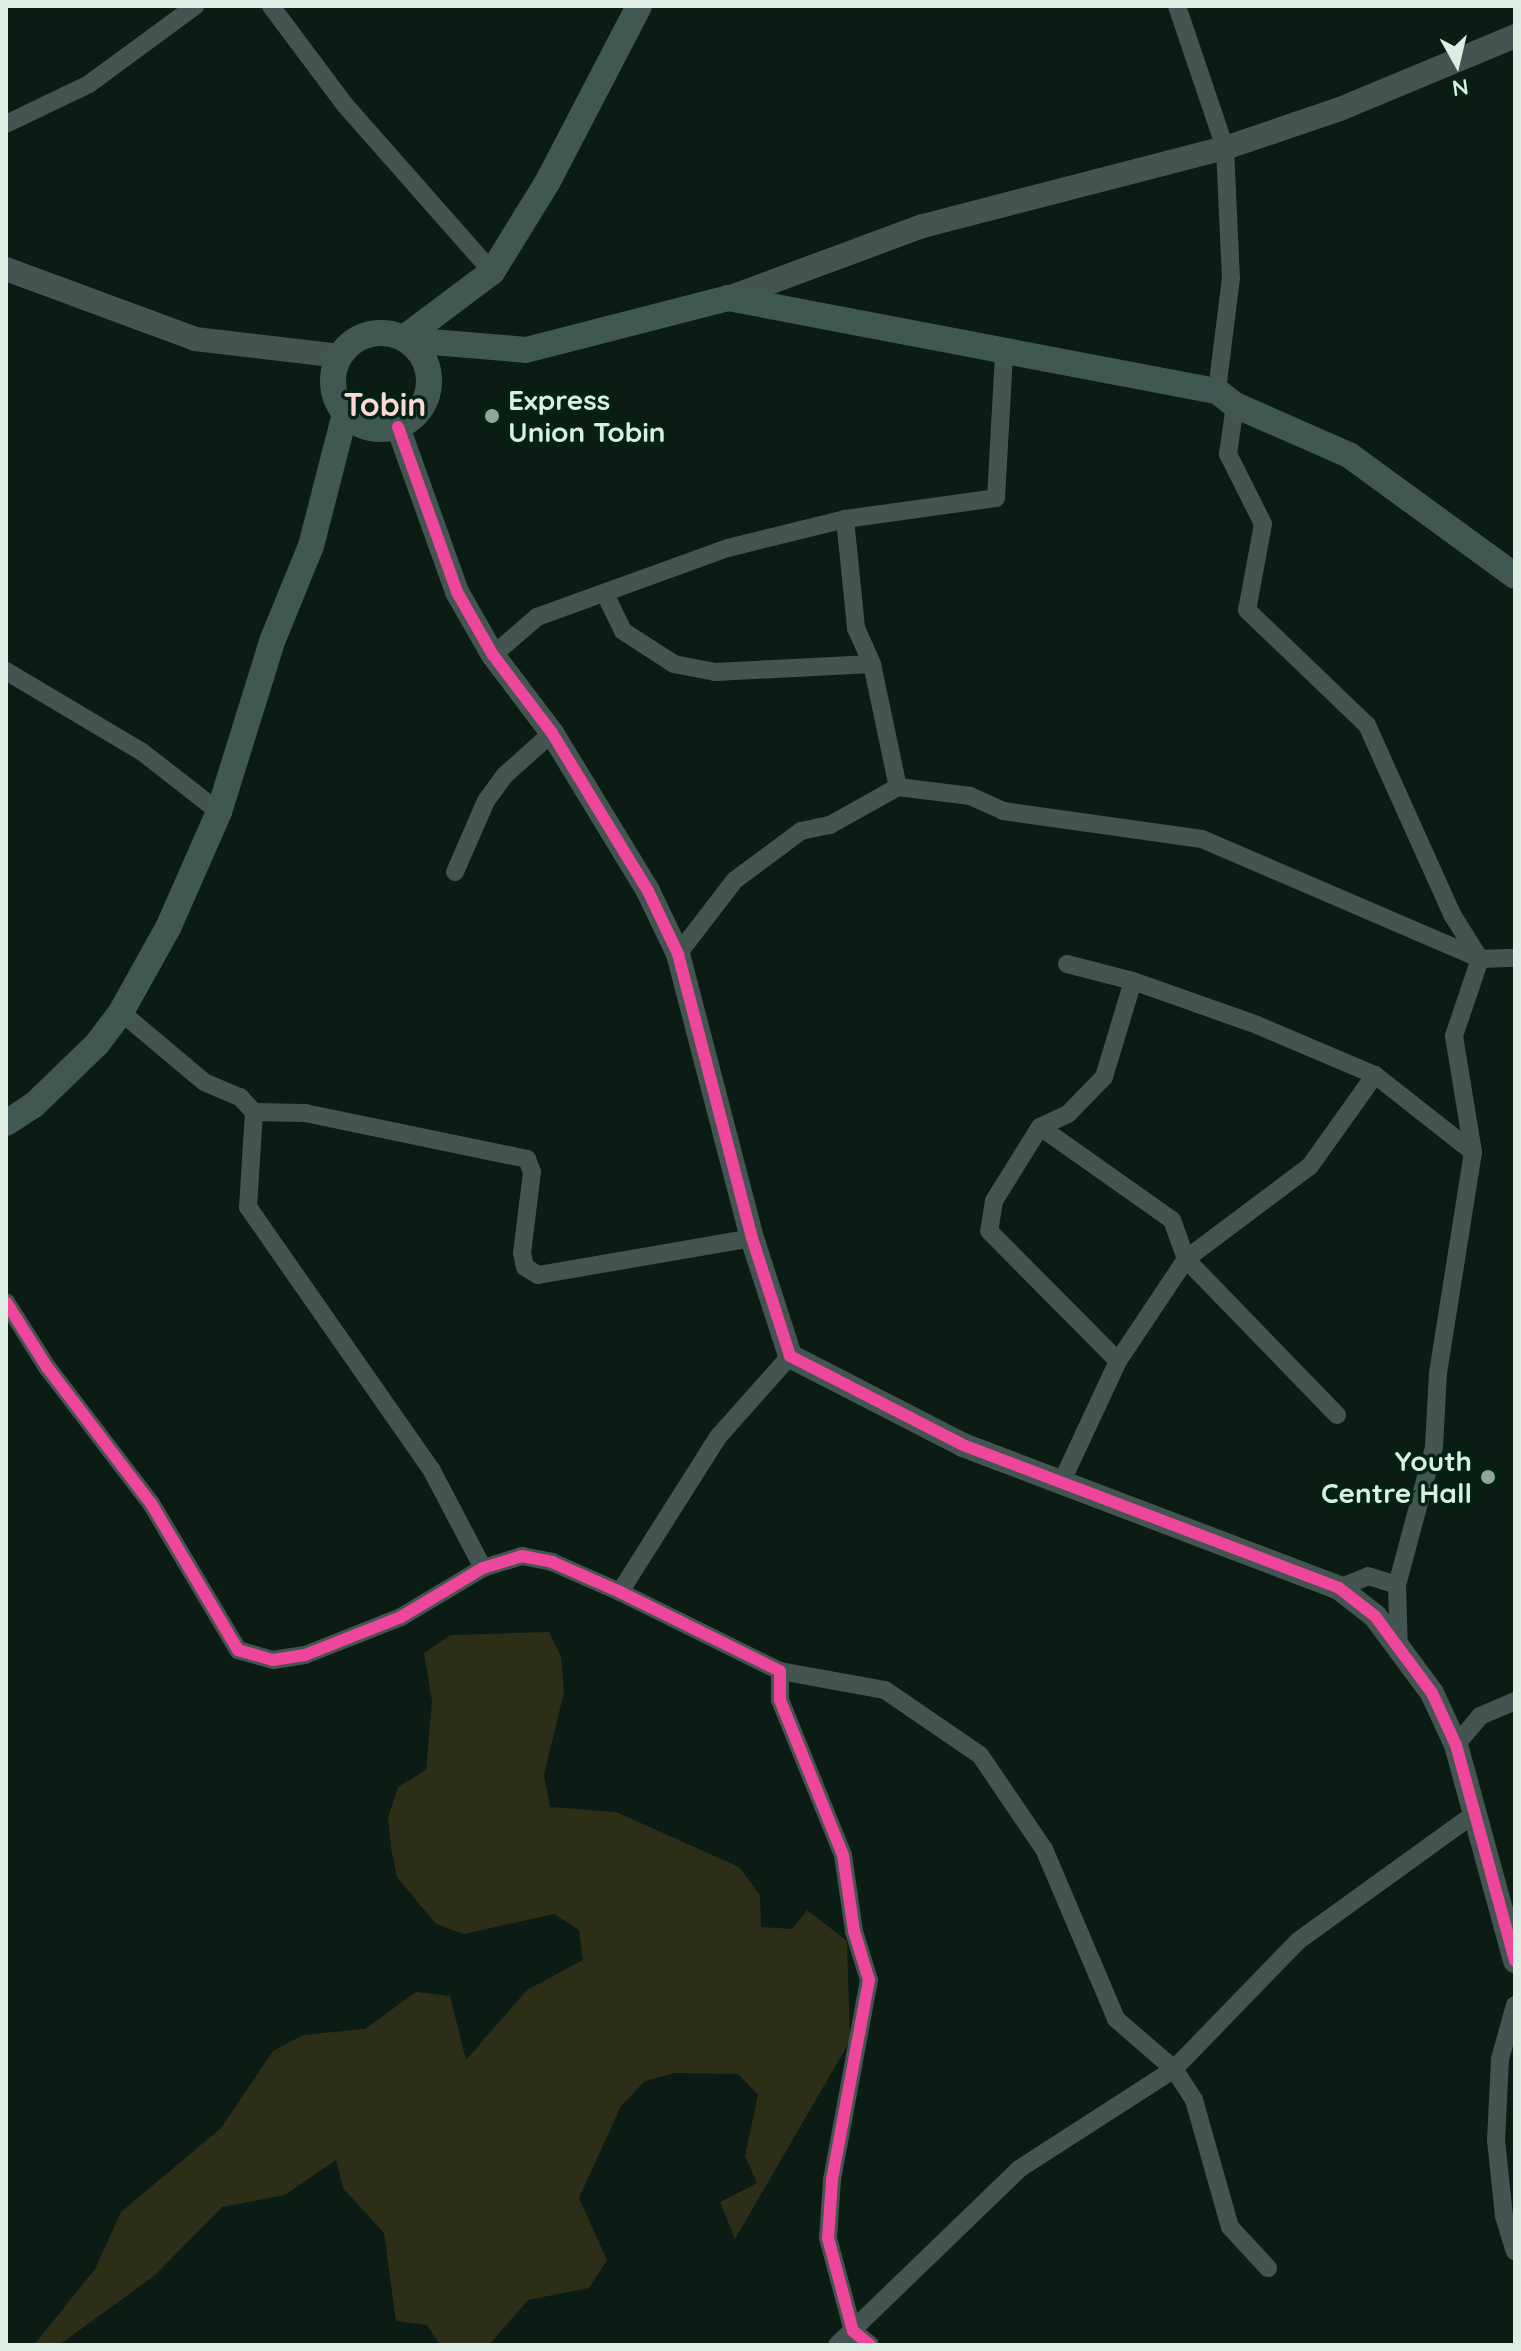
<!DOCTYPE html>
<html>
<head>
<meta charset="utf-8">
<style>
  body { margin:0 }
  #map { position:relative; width:1521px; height:2351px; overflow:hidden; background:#0a1c13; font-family:Quicksand,sans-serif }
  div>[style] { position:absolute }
  .green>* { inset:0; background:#2d2e17 }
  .minor>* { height:18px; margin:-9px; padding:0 9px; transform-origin:9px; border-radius:9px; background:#435451 }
  .tertiary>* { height:24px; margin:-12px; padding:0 12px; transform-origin:12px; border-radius:12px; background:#435451 }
  .secondary>* { height:26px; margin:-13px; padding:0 13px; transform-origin:13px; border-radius:13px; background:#415752 }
  .secondary>.ring { margin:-13px; padding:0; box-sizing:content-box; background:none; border:26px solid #415752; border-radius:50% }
  .cycleway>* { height:12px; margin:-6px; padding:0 6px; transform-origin:6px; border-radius:6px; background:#ed469a }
  .dots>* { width:22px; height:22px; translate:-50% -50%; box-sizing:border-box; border:4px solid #032314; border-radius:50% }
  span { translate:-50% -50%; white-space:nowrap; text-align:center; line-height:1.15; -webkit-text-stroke:7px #032314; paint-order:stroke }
  .poi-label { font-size:28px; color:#dceee4; font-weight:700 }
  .left { translate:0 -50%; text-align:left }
  .right { translate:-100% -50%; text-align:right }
  .quarter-label { font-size:32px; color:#fedad7; font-weight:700 }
  .frame { position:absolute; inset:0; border:8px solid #dceee4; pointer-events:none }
  .north { position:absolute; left:1417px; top:24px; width:80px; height:80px; -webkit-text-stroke:6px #032314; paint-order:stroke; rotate:172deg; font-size:22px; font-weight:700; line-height:32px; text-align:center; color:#dceee4 }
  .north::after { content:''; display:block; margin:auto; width:28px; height:36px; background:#dceee4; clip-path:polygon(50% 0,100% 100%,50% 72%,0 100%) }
</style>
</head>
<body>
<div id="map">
  <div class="green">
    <i style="clip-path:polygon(549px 1632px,561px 1657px,564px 1692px,544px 1775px,550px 1807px,616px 1812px,739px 1867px,760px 1895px,761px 1927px,792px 1929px,807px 1910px,847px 1941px,850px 2041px,735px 2239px,720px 2202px,757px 2183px,745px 2156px,758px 2095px,738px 2074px,675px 2073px,645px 2081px,621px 2106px,579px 2198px,607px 2260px,589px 2288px,528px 2300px,489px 2345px,440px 2345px,427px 2325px,396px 2321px,384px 2233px,343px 2188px,336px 2160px,285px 2195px,222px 2207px,154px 2276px,59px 2345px,34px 2345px,95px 2269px,121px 2212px,221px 2128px,273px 2051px,303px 2035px,365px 2029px,416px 1992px,450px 1996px,466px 2060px,527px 1990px,583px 1960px,579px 1930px,554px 1914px,464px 1934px,436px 1924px,397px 1877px,391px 1848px,388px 1818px,398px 1787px,426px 1770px,432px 1701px,424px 1653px,450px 1635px)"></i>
  </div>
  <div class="minor">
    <i style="left:271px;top:6px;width:124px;rotate:53.2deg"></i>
    <i style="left:345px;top:105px;width:222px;rotate:48.6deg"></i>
    <i style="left:1177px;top:6px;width:150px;rotate:71.3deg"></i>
    <i style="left:1225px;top:148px;width:130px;rotate:87.4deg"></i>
    <i style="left:1231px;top:278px;width:114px;rotate:97.1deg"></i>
    <i style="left:6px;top:124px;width:92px;rotate:-25.7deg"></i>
    <i style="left:89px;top:84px;width:132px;rotate:-36.3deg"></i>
    <i style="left:1235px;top:405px;width:49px;rotate:98.1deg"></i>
    <i style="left:1228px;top:454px;width:78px;rotate:63.4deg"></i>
    <i style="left:1263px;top:524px;width:87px;rotate:100.5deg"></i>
    <i style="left:1247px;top:610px;width:166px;rotate:43.8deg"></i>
    <i style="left:1367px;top:725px;width:209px;rotate:65.8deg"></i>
    <i style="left:1453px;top:916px;width:51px;rotate:57.9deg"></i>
    <i style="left:1480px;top:959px;width:81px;rotate:108.7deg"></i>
    <i style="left:1454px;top:1036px;width:118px;rotate:80.7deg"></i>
    <i style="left:1473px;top:1152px;width:224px;rotate:99deg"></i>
    <i style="left:1438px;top:1373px;width:74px;rotate:93.1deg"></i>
    <i style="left:1434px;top:1447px;width:143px;rotate:105deg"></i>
    <i style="left:1397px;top:1585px;width:66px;rotate:88.3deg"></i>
    <i style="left:845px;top:519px;width:110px;rotate:84.2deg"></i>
    <i style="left:856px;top:628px;width:39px;rotate:66deg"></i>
    <i style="left:872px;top:664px;width:126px;rotate:78.1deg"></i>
    <i style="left:606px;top:596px;width:39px;rotate:64deg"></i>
    <i style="left:623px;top:631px;width:61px;rotate:32.9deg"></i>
    <i style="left:674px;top:664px;width:42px;rotate:11deg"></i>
    <i style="left:715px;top:672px;width:157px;rotate:-2.9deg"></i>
    <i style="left:493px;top:655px;width:58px;rotate:-40.8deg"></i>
    <i style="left:537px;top:617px;width:203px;rotate:-19.9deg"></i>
    <i style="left:728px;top:548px;width:121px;rotate:-13.9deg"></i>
    <i style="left:845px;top:519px;width:152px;rotate:-7.9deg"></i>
    <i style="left:996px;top:498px;width:145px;rotate:-86.8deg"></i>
    <i style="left:6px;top:671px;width:157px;rotate:30.7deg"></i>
    <i style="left:141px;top:751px;width:99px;rotate:38deg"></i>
    <i style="left:455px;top:872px;width:77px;rotate:-66.4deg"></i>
    <i style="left:486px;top:801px;width:32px;rotate:-54deg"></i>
    <i style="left:505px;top:775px;width:63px;rotate:-41.8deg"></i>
    <i style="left:678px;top:954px;width:93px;rotate:-52.4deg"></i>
    <i style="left:735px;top:880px;width:82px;rotate:-36.6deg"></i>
    <i style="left:801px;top:831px;width:30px;rotate:-12deg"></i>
    <i style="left:830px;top:825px;width:78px;rotate:-29.2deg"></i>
    <i style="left:898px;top:787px;width:73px;rotate:7.1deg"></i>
    <i style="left:970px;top:796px;width:36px;rotate:24deg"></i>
    <i style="left:1003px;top:811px;width:201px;rotate:8deg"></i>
    <i style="left:1202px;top:839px;width:303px;rotate:23.3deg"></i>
    <i style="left:1480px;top:959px;width:35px;rotate:-2deg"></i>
    <i style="left:1067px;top:964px;width:68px;rotate:14.4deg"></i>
    <i style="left:1133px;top:981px;width:132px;rotate:19.5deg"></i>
    <i style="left:1257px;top:1025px;width:128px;rotate:23deg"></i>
    <i style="left:1375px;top:1075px;width:125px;rotate:38.2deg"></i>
    <i style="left:121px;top:1012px;width:109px;rotate:40.1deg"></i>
    <i style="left:204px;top:1082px;width:39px;rotate:23deg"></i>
    <i style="left:240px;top:1097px;width:21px;rotate:47deg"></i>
    <i style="left:254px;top:1112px;width:95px;rotate:93.6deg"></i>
    <i style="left:248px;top:1207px;width:320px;rotate:55.1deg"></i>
    <i style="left:431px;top:1469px;width:112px;rotate:62.3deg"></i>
    <i style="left:254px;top:1112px;width:51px;rotate:1.1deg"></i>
    <i style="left:305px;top:1113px;width:227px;rotate:11.7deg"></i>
    <i style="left:527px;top:1159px;width:14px;rotate:69deg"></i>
    <i style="left:532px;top:1172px;width:82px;rotate:97deg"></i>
    <i style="left:522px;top:1253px;width:14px;rotate:78deg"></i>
    <i style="left:525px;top:1267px;width:15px;rotate:32deg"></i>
    <i style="left:538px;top:1275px;width:217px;rotate:-9.8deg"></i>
    <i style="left:1040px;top:1127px;width:87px;rotate:121.9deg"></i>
    <i style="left:994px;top:1201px;width:30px;rotate:99deg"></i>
    <i style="left:989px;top:1231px;width:183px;rotate:45.2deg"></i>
    <i style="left:6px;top:1302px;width:77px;rotate:57.8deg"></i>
    <i style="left:47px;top:1367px;width:173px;rotate:52.7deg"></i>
    <i style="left:152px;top:1505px;width:169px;rotate:59.3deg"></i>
    <i style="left:238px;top:1650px;width:36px;rotate:16deg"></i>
    <i style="left:273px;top:1660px;width:32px;rotate:-9deg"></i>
    <i style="left:305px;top:1655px;width:103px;rotate:-21.6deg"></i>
    <i style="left:401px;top:1617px;width:96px;rotate:-30.9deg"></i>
    <i style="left:483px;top:1568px;width:41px;rotate:-17.1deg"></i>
    <i style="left:522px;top:1556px;width:31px;rotate:11deg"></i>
    <i style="left:552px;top:1562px;width:74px;rotate:23.8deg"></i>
    <i style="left:620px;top:1592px;width:178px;rotate:26.3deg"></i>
    <i style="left:780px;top:1671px;width:29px;rotate:90deg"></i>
    <i style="left:780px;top:1700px;width:167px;rotate:67.9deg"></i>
    <i style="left:843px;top:1855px;width:77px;rotate:81.8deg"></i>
    <i style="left:854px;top:1931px;width:51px;rotate:73deg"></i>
    <i style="left:869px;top:1980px;width:203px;rotate:100.5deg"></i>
    <i style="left:832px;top:2180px;width:58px;rotate:93.9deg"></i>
    <i style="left:828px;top:2238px;width:96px;rotate:75deg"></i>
    <i style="left:853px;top:2331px;width:22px;rotate:39deg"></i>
    <i style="left:1337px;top:1415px;width:217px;rotate:-134.1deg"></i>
    <i style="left:1186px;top:1259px;width:155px;rotate:-36.9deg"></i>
    <i style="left:1310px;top:1166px;width:112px;rotate:-54.5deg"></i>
    <i style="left:1063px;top:1479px;width:130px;rotate:-65deg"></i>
    <i style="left:1118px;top:1361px;width:123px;rotate:-56.3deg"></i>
    <i style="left:1186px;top:1259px;width:41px;rotate:-109.7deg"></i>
    <i style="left:1172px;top:1220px;width:161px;rotate:-144.8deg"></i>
    <i style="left:1040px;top:1127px;width:31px;rotate:-25deg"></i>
    <i style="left:1068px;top:1114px;width:52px;rotate:-45.8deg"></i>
    <i style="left:1104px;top:1077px;width:100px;rotate:-73.2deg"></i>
    <i style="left:1339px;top:1588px;width:31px;rotate:-22deg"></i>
    <i style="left:1368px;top:1576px;width:30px;rotate:17deg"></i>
    <i style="left:620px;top:1592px;width:183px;rotate:-57.7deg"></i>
    <i style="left:718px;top:1437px;width:108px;rotate:-48.4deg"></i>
    <i style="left:780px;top:1671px;width:107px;rotate:10.3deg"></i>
    <i style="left:885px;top:1690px;width:115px;rotate:34.4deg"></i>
    <i style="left:980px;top:1755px;width:114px;rotate:55.8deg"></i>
    <i style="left:1044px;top:1849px;width:185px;rotate:67deg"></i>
    <i style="left:1116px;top:2019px;width:77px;rotate:40.8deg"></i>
    <i style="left:1174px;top:2069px;width:37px;rotate:57deg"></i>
    <i style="left:1194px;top:2100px;width:132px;rotate:74.2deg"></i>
    <i style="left:1230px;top:2227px;width:56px;rotate:47.2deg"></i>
    <i style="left:1456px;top:1745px;width:38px;rotate:-50deg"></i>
    <i style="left:1480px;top:1716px;width:38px;rotate:-23deg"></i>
    <i style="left:1515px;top:2005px;width:56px;rotate:105.5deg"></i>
    <i style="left:1500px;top:2059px;width:81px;rotate:92.8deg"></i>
    <i style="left:1496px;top:2140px;width:76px;rotate:84deg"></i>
    <i style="left:1504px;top:2216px;width:37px;rotate:73deg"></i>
    <i style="left:837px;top:2345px;width:253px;rotate:-44deg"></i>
    <i style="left:1019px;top:2169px;width:184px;rotate:-32.8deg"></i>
    <i style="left:1174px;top:2069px;width:178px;rotate:-45.9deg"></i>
    <i style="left:1298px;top:1941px;width:217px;rotate:-35.8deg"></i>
  </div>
  <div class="tertiary">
    <i style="left:6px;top:269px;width:202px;rotate:20.3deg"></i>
    <i style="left:195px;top:339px;width:146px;rotate:6.7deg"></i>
    <i style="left:728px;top:298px;width:208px;rotate:-20.3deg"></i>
    <i style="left:923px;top:226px;width:312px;rotate:-14.5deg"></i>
    <i style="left:1225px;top:148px;width:121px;rotate:-18.7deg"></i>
    <i style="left:1340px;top:109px;width:190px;rotate:-22.6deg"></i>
    <i style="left:398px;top:427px;width:175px;rotate:70.3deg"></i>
    <i style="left:457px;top:592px;width:73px;rotate:60.3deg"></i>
    <i style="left:493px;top:655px;width:98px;rotate:52.9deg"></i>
    <i style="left:552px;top:733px;width:185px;rotate:58.7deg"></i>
    <i style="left:648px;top:891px;width:70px;rotate:64.5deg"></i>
    <i style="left:678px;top:954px;width:293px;rotate:75.4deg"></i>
    <i style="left:752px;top:1238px;width:124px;rotate:72.1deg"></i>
    <i style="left:790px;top:1356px;width:195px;rotate:27.2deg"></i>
    <i style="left:963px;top:1445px;width:402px;rotate:20.8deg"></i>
    <i style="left:1339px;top:1588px;width:46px;rotate:37.9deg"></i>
    <i style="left:1375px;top:1616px;width:96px;rotate:53.5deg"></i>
    <i style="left:1432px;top:1693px;width:57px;rotate:65.2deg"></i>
    <i style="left:1456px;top:1745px;width:224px;rotate:74.7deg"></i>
  </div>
  <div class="secondary">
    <i class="ring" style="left:333px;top:333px;width:70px;height:70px"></i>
    <i style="left:404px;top:338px;width:110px;rotate:-36.9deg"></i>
    <i style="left:492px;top:272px;width:105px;rotate:-58.3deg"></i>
    <i style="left:547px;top:183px;width:199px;rotate:-62.5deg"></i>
    <i style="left:408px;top:340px;width:118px;rotate:4.8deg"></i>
    <i style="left:526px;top:350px;width:209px;rotate:-14.4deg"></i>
    <i style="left:728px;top:298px;width:498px;rotate:10.8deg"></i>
    <i style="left:1217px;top:391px;width:23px;rotate:38deg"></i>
    <i style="left:1235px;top:405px;width:124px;rotate:23.7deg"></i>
    <i style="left:1349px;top:455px;width:205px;rotate:36.1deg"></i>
    <i style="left:6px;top:1123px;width:33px;rotate:-33deg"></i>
    <i style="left:34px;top:1105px;width:88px;rotate:-44.1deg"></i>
    <i style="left:97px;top:1044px;width:40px;rotate:-53deg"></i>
    <i style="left:121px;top:1012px;width:96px;rotate:-60.8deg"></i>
    <i style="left:168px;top:928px;width:127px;rotate:-66.3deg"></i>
    <i style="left:219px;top:812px;width:181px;rotate:-72.7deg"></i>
    <i style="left:273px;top:639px;width:100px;rotate:-67.8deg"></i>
    <i style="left:311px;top:546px;width:136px;rotate:-75.6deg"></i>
  </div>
  <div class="cycleway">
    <i style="left:398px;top:427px;width:175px;rotate:70.3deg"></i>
    <i style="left:457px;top:592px;width:73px;rotate:60.3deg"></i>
    <i style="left:493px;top:655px;width:98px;rotate:52.9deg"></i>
    <i style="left:552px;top:733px;width:185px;rotate:58.7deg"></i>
    <i style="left:648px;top:891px;width:70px;rotate:64.5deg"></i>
    <i style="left:678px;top:954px;width:293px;rotate:75.4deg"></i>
    <i style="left:752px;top:1238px;width:124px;rotate:72.1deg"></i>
    <i style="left:790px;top:1356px;width:195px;rotate:27.2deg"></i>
    <i style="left:963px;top:1445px;width:402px;rotate:20.8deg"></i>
    <i style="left:1339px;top:1588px;width:46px;rotate:37.9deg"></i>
    <i style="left:1375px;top:1616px;width:96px;rotate:53.5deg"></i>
    <i style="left:1432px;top:1693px;width:57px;rotate:65.2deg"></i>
    <i style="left:1456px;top:1745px;width:224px;rotate:74.7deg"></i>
    <i style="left:6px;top:1302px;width:77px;rotate:57.8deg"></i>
    <i style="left:47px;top:1367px;width:173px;rotate:52.7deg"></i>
    <i style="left:152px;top:1505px;width:169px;rotate:59.3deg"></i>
    <i style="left:238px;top:1650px;width:36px;rotate:16deg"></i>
    <i style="left:273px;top:1660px;width:32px;rotate:-9deg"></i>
    <i style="left:305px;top:1655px;width:103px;rotate:-21.6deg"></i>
    <i style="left:401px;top:1617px;width:96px;rotate:-30.9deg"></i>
    <i style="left:483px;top:1568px;width:41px;rotate:-17.1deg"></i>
    <i style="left:522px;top:1556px;width:31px;rotate:11deg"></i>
    <i style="left:552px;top:1562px;width:74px;rotate:23.8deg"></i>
    <i style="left:620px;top:1592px;width:178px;rotate:26.3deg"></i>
    <i style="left:780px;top:1671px;width:29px;rotate:90deg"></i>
    <i style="left:780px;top:1700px;width:167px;rotate:67.9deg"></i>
    <i style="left:843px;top:1855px;width:77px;rotate:81.8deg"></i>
    <i style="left:854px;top:1931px;width:51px;rotate:73deg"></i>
    <i style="left:869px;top:1980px;width:203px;rotate:100.5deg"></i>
    <i style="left:832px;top:2180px;width:58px;rotate:93.9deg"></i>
    <i style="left:828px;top:2238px;width:96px;rotate:75deg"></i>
    <i style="left:853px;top:2331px;width:22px;rotate:39deg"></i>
  </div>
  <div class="dots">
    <i style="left:492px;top:416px;background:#92a49b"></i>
    <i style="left:1488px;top:1477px;background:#92a49b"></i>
  </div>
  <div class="poi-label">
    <span class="left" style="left:508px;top:416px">Express<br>Union Tobin</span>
    <span class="right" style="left:1472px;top:1477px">Youth<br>Centre Hall</span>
  </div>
  <div class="quarter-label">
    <span style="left:385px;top:404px">Tobin</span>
  </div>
  <div class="frame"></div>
  <div class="north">N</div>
</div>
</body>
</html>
